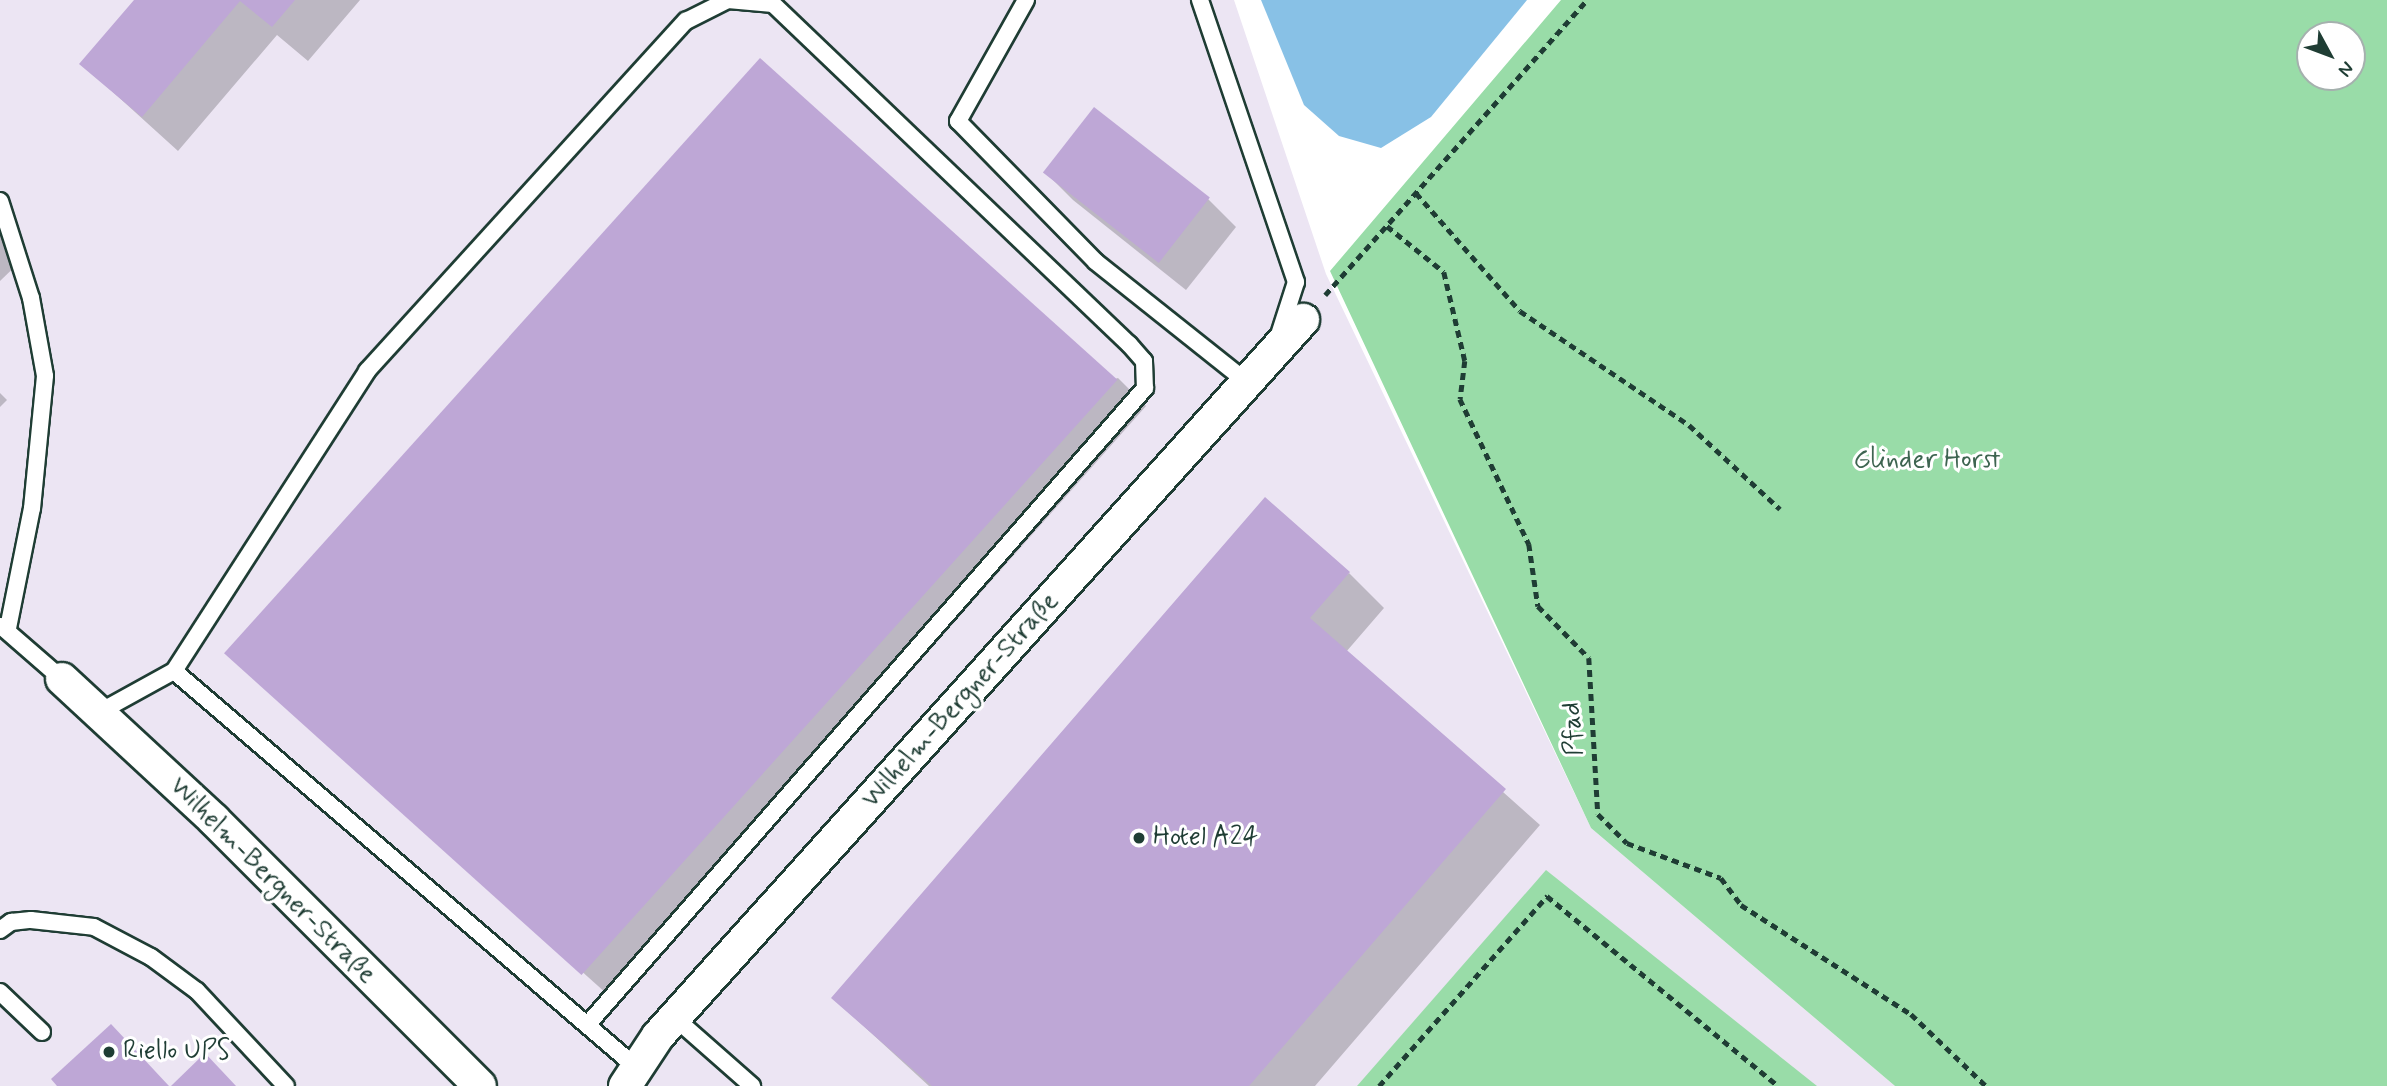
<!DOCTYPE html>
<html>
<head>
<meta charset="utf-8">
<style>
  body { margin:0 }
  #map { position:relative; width:2387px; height:1086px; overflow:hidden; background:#fff; font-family:Mynerve,sans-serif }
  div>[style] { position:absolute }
  .built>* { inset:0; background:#ece5f3 }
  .green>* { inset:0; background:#99dca8 }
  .water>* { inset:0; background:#88c1e6 }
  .shadow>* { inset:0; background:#0003 }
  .building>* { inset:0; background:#bea7d6; transform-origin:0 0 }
  .path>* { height:4.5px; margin-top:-2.25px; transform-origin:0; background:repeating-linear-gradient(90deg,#1f3d34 0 7px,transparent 0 12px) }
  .roads { filter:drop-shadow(2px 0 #1f3d34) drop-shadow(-2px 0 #1f3d34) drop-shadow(0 2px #1f3d34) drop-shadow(0 -2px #1f3d34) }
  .lane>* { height:16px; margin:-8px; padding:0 8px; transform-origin:8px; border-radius:8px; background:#fff }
  .street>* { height:32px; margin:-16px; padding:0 16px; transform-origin:16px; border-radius:16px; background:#fff }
  .dots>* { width:19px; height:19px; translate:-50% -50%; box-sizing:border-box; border:4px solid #fff; border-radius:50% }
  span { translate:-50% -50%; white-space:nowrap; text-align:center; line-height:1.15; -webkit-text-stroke:6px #fff; paint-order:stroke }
  .park-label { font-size:26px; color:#3e6551 }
  .street-label { font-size:26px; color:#1f3d34 }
  .poi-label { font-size:26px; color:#1f3d34 }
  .left { translate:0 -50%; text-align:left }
  .north { position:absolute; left:2296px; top:21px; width:70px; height:70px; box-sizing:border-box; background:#fff; border:2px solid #a5b1ae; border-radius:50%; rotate:131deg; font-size:19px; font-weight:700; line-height:28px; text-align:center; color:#1f3d34 }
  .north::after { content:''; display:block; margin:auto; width:24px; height:32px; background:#1f3d34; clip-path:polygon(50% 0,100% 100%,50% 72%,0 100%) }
</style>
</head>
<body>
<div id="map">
  <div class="built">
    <i style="clip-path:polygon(0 0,1234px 0,1326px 274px,1591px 828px,1895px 1086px,0 1086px)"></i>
  </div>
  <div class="green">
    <i style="clip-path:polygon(evenodd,1561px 0,2387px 0,2387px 1086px,1895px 1086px,1591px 828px,1330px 271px,1561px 0,2352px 35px,2352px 77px,2310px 77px,2310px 35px,2352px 35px)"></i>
    <i style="clip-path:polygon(1546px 870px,1817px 1086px,1357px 1086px)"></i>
  </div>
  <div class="water">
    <i style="clip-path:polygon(1261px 0,1527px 0,1431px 117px,1381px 148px,1339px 136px,1304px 105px)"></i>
  </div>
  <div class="shadow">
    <i style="clip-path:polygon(136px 0,360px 0,308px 61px,277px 35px,178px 151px,82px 64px)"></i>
    <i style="clip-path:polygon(1045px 172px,1208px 199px,1236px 227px,1186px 290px,1073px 200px)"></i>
    <i style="clip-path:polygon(0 230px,26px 256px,0 281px)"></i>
    <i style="clip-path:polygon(1118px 378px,1146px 406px,617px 1003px,231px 657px)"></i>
    <i style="clip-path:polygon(0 393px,7px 400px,0 407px)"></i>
    <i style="clip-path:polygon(1349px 573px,1384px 608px,1346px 652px,1540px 825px,1315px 1086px,929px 1086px,833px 998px)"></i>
  </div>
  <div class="building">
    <i style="clip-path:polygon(134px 0,295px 0,272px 27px,240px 1px,142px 117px,79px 64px)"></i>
    <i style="left:760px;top:58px;width:481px;height:801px;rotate:42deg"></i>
    <i style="left:1094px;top:107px;width:147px;height:83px;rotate:38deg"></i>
    <i style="clip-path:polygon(1265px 497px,1350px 572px,1310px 618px,1506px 789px,1249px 1086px,932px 1086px,831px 998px)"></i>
    <i style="clip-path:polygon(111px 1024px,169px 1086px,57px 1086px,51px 1079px)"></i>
    <i style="clip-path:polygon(205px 1053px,236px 1086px,171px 1086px)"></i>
  </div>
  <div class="path">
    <i style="left:1416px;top:193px;width:157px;rotate:48.6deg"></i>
    <i style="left:1520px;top:311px;width:204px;rotate:34deg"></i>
    <i style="left:1689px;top:425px;width:124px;rotate:42.7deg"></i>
    <i style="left:1387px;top:226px;width:73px;rotate:38.9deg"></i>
    <i style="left:1444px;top:272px;width:91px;rotate:76.7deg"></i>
    <i style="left:1465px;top:361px;width:38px;rotate:97deg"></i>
    <i style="left:1460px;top:399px;width:161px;rotate:64.6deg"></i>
    <i style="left:1529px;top:544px;width:63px;rotate:81.7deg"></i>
    <i style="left:1538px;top:606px;width:73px;rotate:45.6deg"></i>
    <i style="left:1589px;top:658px;width:156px;rotate:86.7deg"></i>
    <i style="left:1598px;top:814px;width:41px;rotate:45deg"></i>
    <i style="left:1627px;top:843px;width:100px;rotate:20.4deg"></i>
    <i style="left:1721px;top:878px;width:34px;rotate:53deg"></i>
    <i style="left:1741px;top:905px;width:202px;rotate:32.7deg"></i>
    <i style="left:1911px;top:1014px;width:104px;rotate:43.8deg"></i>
    <i style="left:1325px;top:295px;width:395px;rotate:-48.4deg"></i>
    <i style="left:1379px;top:1086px;width:254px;rotate:-48.5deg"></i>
    <i style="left:1547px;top:896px;width:299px;rotate:39.4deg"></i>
  </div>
  <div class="roads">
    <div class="lane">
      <i style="left:1026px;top:0;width:139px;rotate:119.3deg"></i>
      <i style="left:958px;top:121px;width:197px;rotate:45.6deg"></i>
      <i style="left:1096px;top:262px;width:193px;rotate:38.5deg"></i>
      <i style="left:1200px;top:0;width:298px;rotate:71.2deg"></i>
      <i style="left:1296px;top:282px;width:56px;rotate:107.8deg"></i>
      <i style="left:0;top:201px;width:102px;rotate:72.3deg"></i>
      <i style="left:31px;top:298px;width:79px;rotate:79.8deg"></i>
      <i style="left:45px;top:376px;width:133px;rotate:95.6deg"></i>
      <i style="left:32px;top:508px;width:122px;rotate:101.3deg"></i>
      <i style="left:1px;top:626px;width:81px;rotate:41deg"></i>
      <i style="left:174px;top:671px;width:357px;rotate:-57.2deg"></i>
      <i style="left:367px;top:371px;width:474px;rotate:-47.7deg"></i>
      <i style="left:686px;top:21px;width:47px;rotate:-26.6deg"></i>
      <i style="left:728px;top:0;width:45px;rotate:5.1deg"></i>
      <i style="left:773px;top:4px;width:492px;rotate:43.7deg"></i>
      <i style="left:1129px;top:344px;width:23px;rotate:49deg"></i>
      <i style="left:1144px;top:361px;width:27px;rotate:88deg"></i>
      <i style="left:1145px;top:388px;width:845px;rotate:131.21deg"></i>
      <i style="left:98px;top:713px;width:87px;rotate:-28.9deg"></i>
      <i style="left:174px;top:671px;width:610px;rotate:40.61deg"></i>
      <i style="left:0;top:930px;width:14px;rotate:-36deg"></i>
      <i style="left:11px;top:922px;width:20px;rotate:-6deg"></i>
      <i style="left:31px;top:920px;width:63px;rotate:6.3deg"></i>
      <i style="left:94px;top:927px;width:64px;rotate:27.8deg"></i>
      <i style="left:151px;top:957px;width:57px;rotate:36.5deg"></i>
      <i style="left:197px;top:991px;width:130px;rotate:46.9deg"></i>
      <i style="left:0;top:992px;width:58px;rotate:43.6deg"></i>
      <i style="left:675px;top:1018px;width:103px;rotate:41.4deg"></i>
    </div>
    <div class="street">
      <i style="left:62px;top:679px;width:207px;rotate:42.8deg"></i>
      <i style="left:214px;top:820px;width:376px;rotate:45deg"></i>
      <i style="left:625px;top:1086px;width:60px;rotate:-56.6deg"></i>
      <i style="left:658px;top:1036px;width:964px;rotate:-47.99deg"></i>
    </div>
  </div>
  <div class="dots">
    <i style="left:1139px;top:838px;background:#1f3d34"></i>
    <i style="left:109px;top:1052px;background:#1f3d34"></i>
  </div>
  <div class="park-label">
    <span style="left:1927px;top:461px">Glinder Horst</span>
  </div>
  <div class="street-label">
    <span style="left:961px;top:701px;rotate:-48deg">Wilhelm-Bergner-Straße</span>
    <span style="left:1574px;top:729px;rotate:-93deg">Pfad</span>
    <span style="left:272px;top:881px;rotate:45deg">Wilhelm-Bergner-Straße</span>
  </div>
  <div class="poi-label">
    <span class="left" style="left:1153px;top:838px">Hotel A24</span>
    <span class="left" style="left:123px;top:1052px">Riello UPS</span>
  </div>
  <div class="north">N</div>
</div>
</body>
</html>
